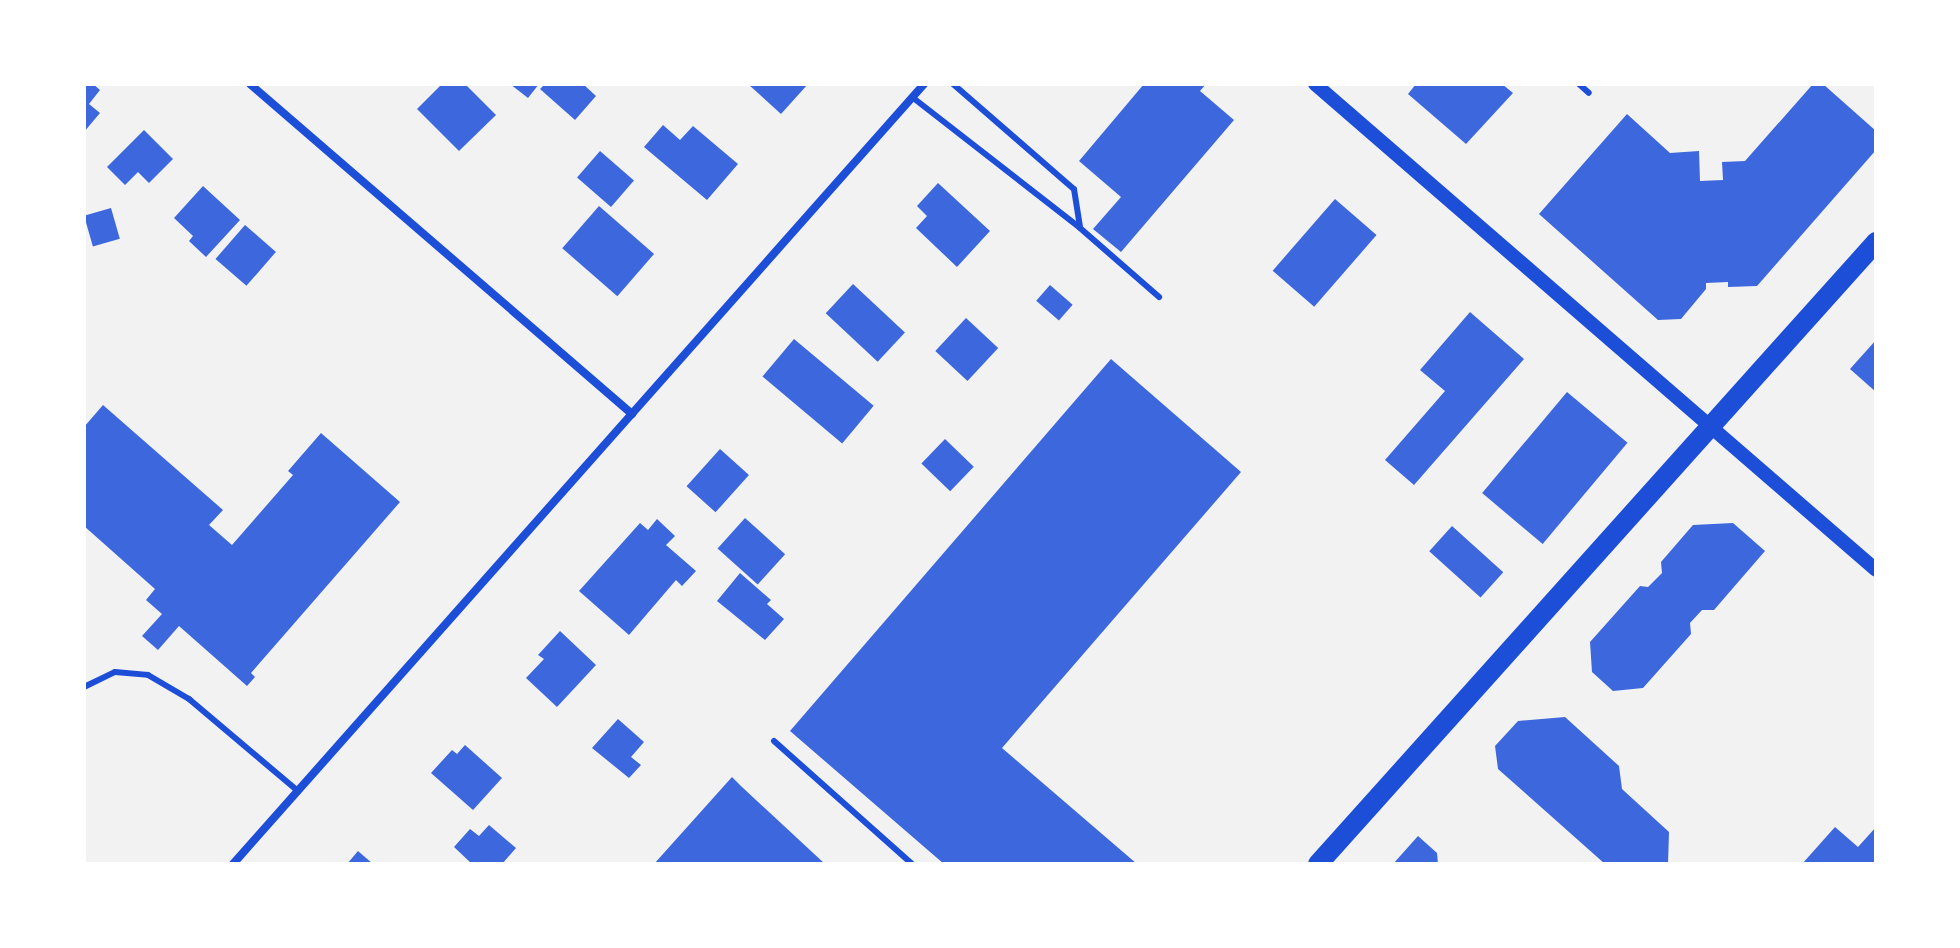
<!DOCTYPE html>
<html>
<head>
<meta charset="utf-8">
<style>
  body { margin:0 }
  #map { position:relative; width:1960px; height:948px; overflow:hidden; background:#f2f2f2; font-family:"DejaVu Sans",sans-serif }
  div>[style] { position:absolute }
  .building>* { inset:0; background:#3d67dc; transform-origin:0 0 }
  .service>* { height:6px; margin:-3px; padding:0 3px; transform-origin:3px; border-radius:3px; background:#1d4ed8 }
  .minor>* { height:8px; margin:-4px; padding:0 4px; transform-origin:4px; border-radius:4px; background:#1d4ed8 }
  .tertiary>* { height:14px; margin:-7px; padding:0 7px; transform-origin:7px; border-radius:7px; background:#1d4ed8 }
  .primary>* { height:20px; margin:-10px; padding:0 10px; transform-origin:10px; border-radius:10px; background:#1d4ed8 }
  span { translate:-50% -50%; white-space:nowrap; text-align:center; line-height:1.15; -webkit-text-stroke:6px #fff; paint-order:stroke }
  .frame { position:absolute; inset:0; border:86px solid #fff; pointer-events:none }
</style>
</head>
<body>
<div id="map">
  <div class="building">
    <i style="clip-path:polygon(84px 84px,93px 84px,100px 90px,89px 104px,100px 113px,84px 132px)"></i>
    <i style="clip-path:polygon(442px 84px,465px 84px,496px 115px,459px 151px,417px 109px)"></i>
    <i style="clip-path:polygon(510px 84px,539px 84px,528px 98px)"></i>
    <i style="clip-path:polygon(545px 84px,583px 84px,596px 96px,575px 120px,540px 89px)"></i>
    <i style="clip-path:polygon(748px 84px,808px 84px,781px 114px)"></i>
    <i style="clip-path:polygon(1144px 84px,1206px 84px,1200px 91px,1234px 120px,1121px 252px,1093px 229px,1121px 197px,1079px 161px)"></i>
    <i style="clip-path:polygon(1416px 84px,1502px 84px,1513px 93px,1466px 144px,1408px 94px)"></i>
    <i style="clip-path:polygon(1813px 84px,1823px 84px,1876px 131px,1876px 150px,1757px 286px,1728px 287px,1728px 282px,1706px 283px,1706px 289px,1681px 319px,1658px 320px,1539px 214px,1627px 114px,1670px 153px,1699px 151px,1700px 181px,1723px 180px,1722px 162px,1745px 161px)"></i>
    <i style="clip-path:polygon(663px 125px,680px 140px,693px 126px,738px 164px,707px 200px,644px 147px)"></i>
    <i style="clip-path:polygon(144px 130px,173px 159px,149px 183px,138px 172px,125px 185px,107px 167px)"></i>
    <i style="left:600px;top:151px;width:45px;height:35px;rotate:41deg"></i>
    <i style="clip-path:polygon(938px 183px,990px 231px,957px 267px,916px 228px,927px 216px,917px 206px)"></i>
    <i style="clip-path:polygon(203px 186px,240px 220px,206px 257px,189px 241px,193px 236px,174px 218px)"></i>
    <i style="left:1335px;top:199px;width:55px;height:95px;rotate:41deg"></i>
    <i style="left:599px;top:206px;width:73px;height:56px;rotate:41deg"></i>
    <i style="left:111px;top:208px;width:32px;height:28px;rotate:74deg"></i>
    <i style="left:245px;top:225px;width:41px;height:45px;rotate:41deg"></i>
    <i style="left:853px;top:284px;width:71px;height:40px;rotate:43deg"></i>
    <i style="left:1050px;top:285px;width:30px;height:21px;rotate:41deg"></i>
    <i style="clip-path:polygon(1470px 312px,1524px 359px,1414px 485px,1385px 460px,1445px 391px,1420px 370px)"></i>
    <i style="left:966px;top:318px;width:44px;height:45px;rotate:43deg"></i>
    <i style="left:794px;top:339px;width:104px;height:49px;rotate:40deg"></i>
    <i style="clip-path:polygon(1876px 340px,1876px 392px,1850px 369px)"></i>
    <i style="clip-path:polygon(1111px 359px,1241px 472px,1002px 748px,1137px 864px,944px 864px,790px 731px)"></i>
    <i style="left:1567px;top:392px;width:79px;height:132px;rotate:40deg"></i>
    <i style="clip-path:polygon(103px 405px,223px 510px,209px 525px,232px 545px,293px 475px,288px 471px,321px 433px,400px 502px,251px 673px,255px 677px,247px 686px,179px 626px,158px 650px,142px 636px,162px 614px,146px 600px,155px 589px,84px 526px,84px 427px)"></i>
    <i style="left:945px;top:439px;width:40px;height:34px;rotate:44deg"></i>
    <i style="left:720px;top:449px;width:39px;height:50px;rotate:42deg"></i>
    <i style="left:745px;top:518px;width:54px;height:41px;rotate:42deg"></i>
    <i style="clip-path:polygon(657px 519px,675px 536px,666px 545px,696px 571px,682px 586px,676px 580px,629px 635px,579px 591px,640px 523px,648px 530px)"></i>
    <i style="clip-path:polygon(1733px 523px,1765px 551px,1714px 610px,1702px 610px,1690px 623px,1691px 634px,1643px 688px,1613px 691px,1592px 672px,1590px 642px,1640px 586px,1648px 587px,1662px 573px,1661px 562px,1693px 525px)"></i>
    <i style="left:1452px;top:526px;width:69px;height:34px;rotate:42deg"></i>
    <i style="clip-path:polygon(740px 573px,771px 600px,767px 604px,784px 619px,765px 640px,717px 601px)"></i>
    <i style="clip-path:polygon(560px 631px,596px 665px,557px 707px,526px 678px,544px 659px,538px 655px)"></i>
    <i style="clip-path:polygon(1565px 717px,1619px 766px,1622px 789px,1669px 832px,1668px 864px,1605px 864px,1498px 769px,1495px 746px,1518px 721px)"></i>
    <i style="clip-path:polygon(618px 719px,644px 742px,631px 757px,641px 765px,629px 778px,592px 748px)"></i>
    <i style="clip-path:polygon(465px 745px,502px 778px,473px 810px,431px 773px,452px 750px,457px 754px)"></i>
    <i style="clip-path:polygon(732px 777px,742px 787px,825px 864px,654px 864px)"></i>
    <i style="clip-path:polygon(489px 825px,516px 848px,502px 864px,472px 864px,454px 847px,470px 829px,479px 836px)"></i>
    <i style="clip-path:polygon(1835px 827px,1858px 847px,1876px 827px,1876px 864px,1802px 864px)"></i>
    <i style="clip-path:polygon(1418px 836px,1437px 853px,1438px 864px,1393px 864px)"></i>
    <i style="clip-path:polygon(358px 851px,373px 864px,347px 864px)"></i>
  </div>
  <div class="service">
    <i style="left:953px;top:84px;width:160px;rotate:41deg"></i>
    <i style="left:1074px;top:189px;width:39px;rotate:81deg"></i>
    <i style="left:1579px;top:84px;width:13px;rotate:42deg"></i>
    <i style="left:912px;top:97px;width:213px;rotate:37.9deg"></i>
    <i style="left:1080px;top:228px;width:105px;rotate:41.1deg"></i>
    <i style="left:84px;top:687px;width:34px;rotate:-26deg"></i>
    <i style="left:115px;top:672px;width:33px;rotate:5deg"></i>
    <i style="left:148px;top:675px;width:48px;rotate:30.3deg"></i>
    <i style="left:189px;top:699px;width:143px;rotate:40.2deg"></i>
    <i style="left:774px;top:741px;width:185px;rotate:41.7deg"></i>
  </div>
  <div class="minor">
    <i style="left:250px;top:84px;width:505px;rotate:40.82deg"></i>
    <i style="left:233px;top:864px;width:1042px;rotate:-48.46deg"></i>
  </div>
  <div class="tertiary">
    <i style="left:1315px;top:84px;width:742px;rotate:40.9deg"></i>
  </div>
  <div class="primary">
    <i style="left:1318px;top:864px;width:836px;rotate:-48.1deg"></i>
  </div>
  <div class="frame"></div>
</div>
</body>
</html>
